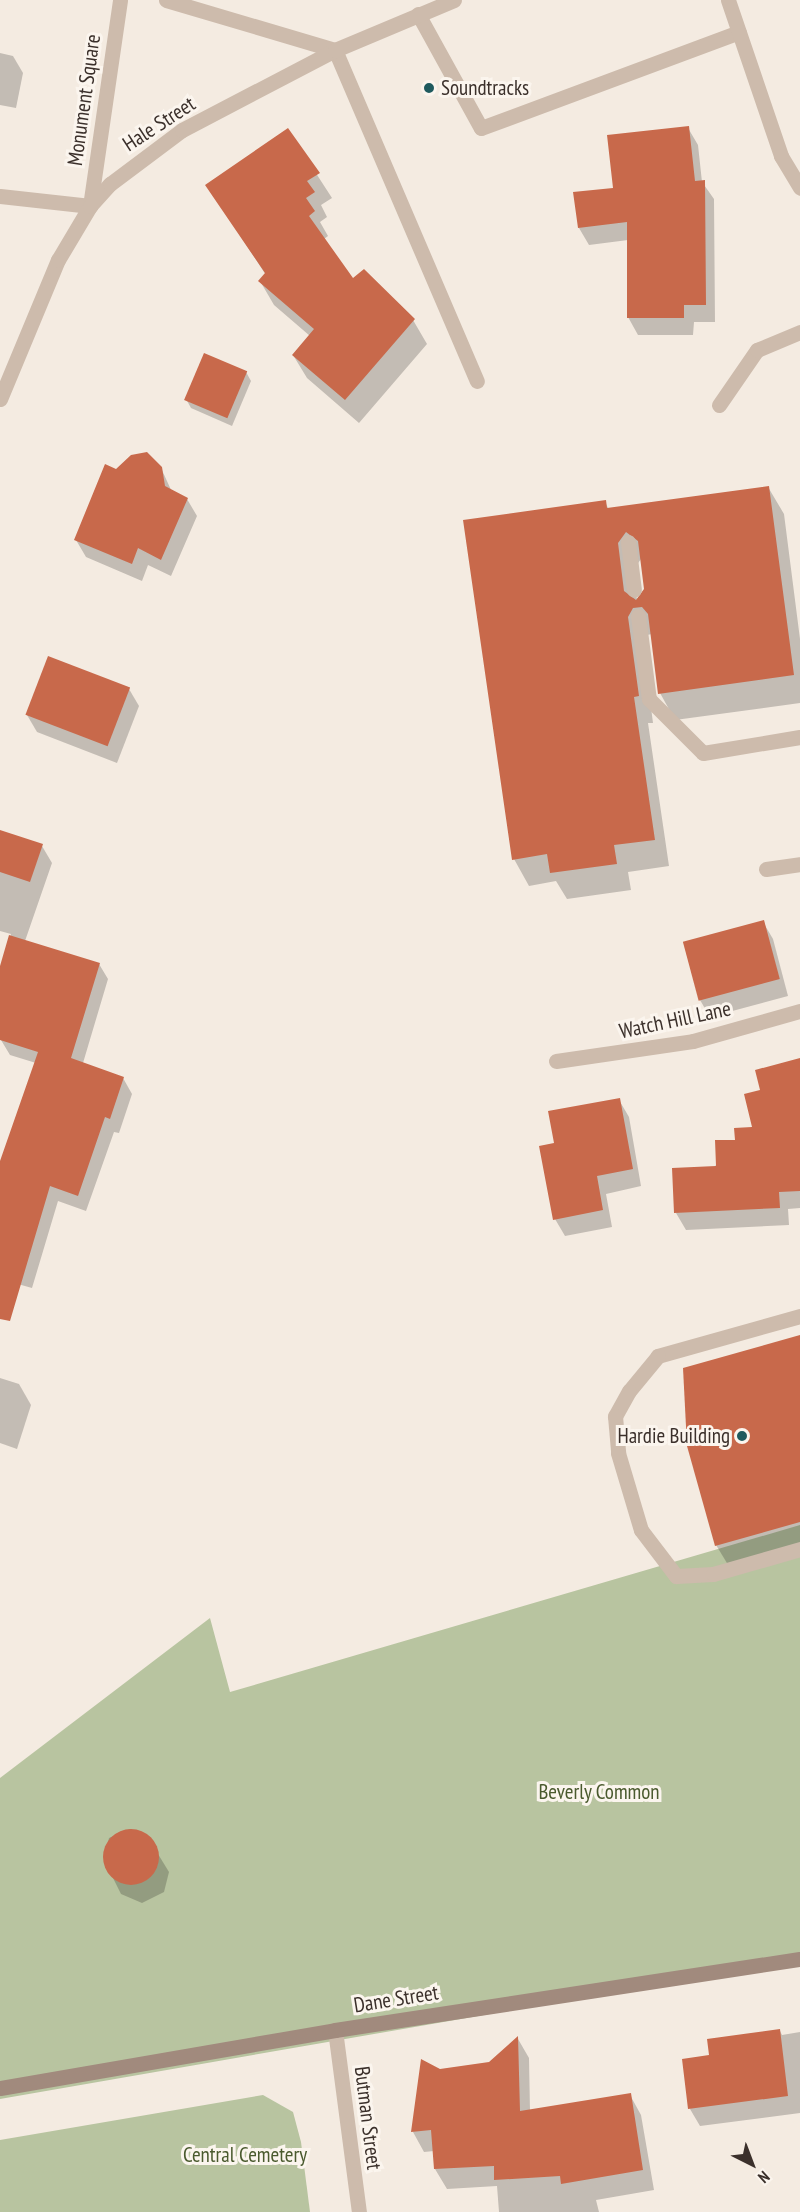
<!DOCTYPE html>
<html>
<head>
<meta charset="utf-8">
<style>
  body { margin:0 }
  #map { position:relative; width:800px; height:2212px; overflow:hidden; background:#f4ebe1; font-family:"PT Sans Narrow",sans-serif }
  div>[style] { position:absolute }
  .green>* { inset:0; background:#b8c4a0 }
  .shadow>* { inset:0; background:#0003 }
  .building>* { inset:0; background:#c8694b; transform-origin:0 0 }
  .round { border-radius:50% }
  .service>* { height:15px; margin:-7.5px; padding:0 7.5px; transform-origin:7.5px; border-radius:7.5px; background:#cdbbac }
  .minor>* { height:15px; margin:-7.5px; padding:0 7.5px; transform-origin:7.5px; border-radius:7.5px; background:#cdbbac }
  .tertiary>* { height:15px; margin:-7.5px; padding:0 7.5px; transform-origin:7.5px; border-radius:7.5px; background:#cdbbac }
  .secondary>* { height:15px; margin:-7.5px; padding:0 7.5px; transform-origin:7.5px; border-radius:7.5px; background:#a18a7d }
  .dots>* { width:16px; height:16px; translate:-50% -50%; box-sizing:border-box; border:3px solid #fbf5ee; border-radius:50% }
  span { translate:-50% -50%; white-space:nowrap; text-align:center; line-height:1.15; -webkit-text-stroke:6px #fbf5ee; paint-order:stroke }
  .poi-label { font-size:21px; color:#3b302b }
  .left { translate:0 -50%; text-align:left }
  .right { translate:-100% -50%; text-align:right }
  .street-label { font-size:21px; color:#3b302b }
  .park-label { font-size:21px; color:#4a5a2e }
  .north { position:absolute; left:722px; top:2134px; width:60px; height:60px; -webkit-text-stroke:4px #fbf5ee; paint-order:stroke; rotate:138deg; font-size:16px; font-weight:700; line-height:24px; text-align:center; color:#3b302b }
  .north::after { content:''; display:block; margin:auto; width:21px; height:27px; background:#3b302b; clip-path:polygon(50% 0,100% 100%,50% 72%,0 100%) }
</style>
</head>
<body>
<div id="map">
  <div class="green">
    <i style="clip-path:polygon(800px 1525px,800px 1960px,0 2099px,0 1778px,210px 1618px,230px 1692px)"></i>
    <i style="clip-path:polygon(263px 2095px,293px 2112px,301px 2142px,310px 2212px,0 2212px,0 2140px)"></i>
  </div>
  <div class="shadow">
    <i style="clip-path:polygon(0 53px,13px 56px,23px 73px,16px 108px,0 105px)"></i>
    <i style="clip-path:polygon(688px 128px,698px 145px,702px 182px,714px 199px,715px 322px,694px 322px,693px 335px,638px 335px,628px 317px,628px 240px,589px 245px,579px 228px,615px 189px)"></i>
    <i style="clip-path:polygon(288px 130px,332px 198px,321px 205px,327px 217px,320px 222px,328px 236px,324px 239px,353px 281px,413px 320px,427px 344px,359px 423px,307px 378px,293px 355px,310px 336px,274px 305px,260px 281px,266px 275px,207px 185px)"></i>
    <i style="clip-path:polygon(246px 372px,251px 381px,232px 426px,191px 408px,186px 399px)"></i>
    <i style="clip-path:polygon(161px 468px,172px 492px,187px 499px,197px 516px,171px 576px,148px 565px,142px 581px,86px 557px,76px 540px,117px 471px)"></i>
    <i style="clip-path:polygon(evenodd,768px 487px,784px 514px,800px 639px,800px 703px,675px 720px,660px 693px,652px 634px,647px 635px,643px 645px,653px 723px,648px 723px,669px 866px,628px 872px,631px 890px,567px 899px,556px 881px,529px 886px,514px 859px,605px 502px,609px 510px,768px 487px,641px 559px,645px 590px,637px 600px,633px 570px,641px 559px)"></i>
    <i style="clip-path:polygon(129px 689px,139px 706px,117px 763px,37px 732px,27px 715px)"></i>
    <i style="clip-path:polygon(0 831px,42px 846px,52px 863px,25px 941px,99px 964px,108px 979px,83px 1063px,123px 1078px,132px 1094px,119px 1133px,114px 1132px,86px 1211px,58px 1201px,32px 1288px,0 1279px,0 1166px,36px 1063px,10px 1055px,1px 1040px,0 971px,11px 934px,0 931px)"></i>
    <i style="clip-path:polygon(763px 922px,773px 939px,788px 996px,710px 1017px,700px 1000px)"></i>
    <i style="clip-path:polygon(800px 1060px,800px 1208px,788px 1209px,789px 1225px,686px 1230px,676px 1213px,736px 1141px,754px 1129px,762px 1091px)"></i>
    <i style="clip-path:polygon(619px 1100px,629px 1117px,641px 1186px,606px 1194px,612px 1227px,565px 1236px,555px 1219px,556px 1144px)"></i>
    <i style="clip-path:polygon(800px 1337px,800px 1554px,733px 1573px,716px 1545px)"></i>
    <i style="clip-path:polygon(0 1378px,19px 1384px,31px 1405px,17px 1449px,0 1443px)"></i>
    <i style="clip-path:polygon(130px 1829px,147px 1836px,169px 1872px,164px 1892px,142px 1903px,121px 1894px,104px 1860px,109px 1838px)"></i>
    <i style="clip-path:polygon(780px 2031px,782px 2035px,800px 2032px,800px 2113px,700px 2126px,690px 2109px,711px 2057px)"></i>
    <i style="clip-path:polygon(518px 2039px,529px 2058px,530px 2111px,630px 2095px,641px 2115px,654px 2190px,596px 2200px,599px 2212px,499px 2212px,497px 2186px,447px 2189px,435px 2169px,434px 2151px,424px 2152px,413px 2132px,440px 2070px,490px 2064px)"></i>
  </div>
  <div class="building">
    <i style="clip-path:polygon(689px 126px,695px 181px,705px 180px,706px 305px,684px 305px,684px 318px,627px 318px,627px 222px,578px 228px,573px 192px,613px 188px,607px 135px)"></i>
    <i style="clip-path:polygon(288px 128px,320px 173px,307px 181px,315px 192px,306px 198px,315px 211px,309px 216px,353px 278px,364px 269px,415px 319px,345px 400px,292px 355px,314px 329px,258px 281px,265px 273px,205px 185px)"></i>
    <i style="left:204px;top:353px;width:47px;height:51px;rotate:23deg"></i>
    <i style="clip-path:polygon(147px 452px,162px 467px,165px 486px,188px 498px,161px 560px,138px 548px,132px 564px,74px 540px,105px 464px,116px 469px,131px 455px)"></i>
    <i style="clip-path:polygon(evenodd,769px 486px,794px 675px,658px 694px,648px 614px,642px 607px,633px 608px,628px 617px,639px 696px,634px 697px,655px 840px,614px 845px,617px 864px,550px 873px,547px 854px,512px 860px,463px 520px,606px 500px,607px 508px,769px 486px,626px 532px,638px 541px,644px 589px,636px 600px,624px 591px,618px 543px,626px 532px)"></i>
    <i style="left:48px;top:656px;width:88px;height:63px;rotate:21deg"></i>
    <i style="clip-path:polygon(0 830px,43px 844px,30px 882px,0 872px)"></i>
    <i style="left:764px;top:920px;width:61px;height:84px;rotate:75deg"></i>
    <i style="clip-path:polygon(9px 935px,100px 963px,71px 1058px,124px 1077px,110px 1119px,105px 1117px,78px 1196px,50px 1186px,10px 1321px,0 1319px,0 1161px,38px 1052px,0 1040px,0 966px)"></i>
    <i style="clip-path:polygon(800px 1058px,800px 1191px,779px 1192px,780px 1208px,674px 1213px,672px 1168px,716px 1166px,715px 1140px,735px 1140px,734px 1128px,752px 1127px,744px 1094px,760px 1090px,755px 1070px)"></i>
    <i style="clip-path:polygon(620px 1098px,633px 1169px,597px 1176px,603px 1210px,553px 1220px,539px 1146px,554px 1143px,548px 1111px)"></i>
    <i style="clip-path:polygon(800px 1335px,800px 1522px,715px 1546px,687px 1446px,683px 1368px)"></i>
    <i class="round" style="left:103px;top:1829px;width:56px;height:56px"></i>
    <i style="clip-path:polygon(780px 2029px,788px 2096px,688px 2109px,682px 2059px,709px 2055px,707px 2039px)"></i>
    <i style="clip-path:polygon(518px 2036px,520px 2111px,631px 2093px,643px 2170px,561px 2184px,560px 2176px,494px 2180px,494px 2166px,434px 2169px,431px 2130px,411px 2132px,421px 2059px,440px 2069px,489px 2062px)"></i>
  </div>
  <div class="service">
    <i style="left:418px;top:14px;width:130px;rotate:61.1deg"></i>
    <i style="left:481px;top:128px;width:275px;rotate:-20.4deg"></i>
    <i style="left:335px;top:50px;width:360px;rotate:66.8deg"></i>
    <i style="left:719px;top:405px;width:67px;rotate:-55.4deg"></i>
    <i style="left:757px;top:350px;width:47px;rotate:-22.7deg"></i>
    <i style="left:628px;top:542px;width:48px;rotate:82.9deg"></i>
    <i style="left:638px;top:616px;width:84px;rotate:82.5deg"></i>
    <i style="left:649px;top:699px;width:76px;rotate:45deg"></i>
    <i style="left:703px;top:753px;width:98px;rotate:-9.4deg"></i>
    <i style="left:766px;top:869px;width:34px;rotate:-8deg"></i>
    <i style="left:800px;top:1316px;width:148px;rotate:164.3deg"></i>
    <i style="left:658px;top:1356px;width:45px;rotate:129.6deg"></i>
    <i style="left:629px;top:1391px;width:29px;rotate:119deg"></i>
    <i style="left:615px;top:1416px;width:37px;rotate:85deg"></i>
    <i style="left:618px;top:1453px;width:80px;rotate:73.4deg"></i>
    <i style="left:641px;top:1530px;width:58px;rotate:52.7deg"></i>
    <i style="left:676px;top:1576px;width:37px;rotate:-3deg"></i>
    <i style="left:713px;top:1574px;width:91px;rotate:-16deg"></i>
  </div>
  <div class="minor">
    <i style="left:166px;top:0;width:176px;rotate:16.5deg"></i>
    <i style="left:728px;top:0;width:165px;rotate:71.2deg"></i>
    <i style="left:781px;top:156px;width:37px;rotate:59deg"></i>
    <i style="left:0;top:196px;width:91px;rotate:6.3deg"></i>
    <i style="left:90px;top:206px;width:208px;rotate:-81.7deg"></i>
    <i style="left:556px;top:1061px;width:138px;rotate:-8.3deg"></i>
    <i style="left:693px;top:1041px;width:111px;rotate:-15.7deg"></i>
    <i style="left:335px;top:2030px;width:184px;rotate:82.5deg"></i>
  </div>
  <div class="tertiary">
    <i style="left:0;top:399px;width:151px;rotate:-67.4deg"></i>
    <i style="left:58px;top:260px;width:63px;rotate:-59.3deg"></i>
    <i style="left:90px;top:206px;width:30px;rotate:-48deg"></i>
    <i style="left:110px;top:184px;width:90px;rotate:-36.9deg"></i>
    <i style="left:182px;top:130px;width:173px;rotate:-27.6deg"></i>
    <i style="left:335px;top:50px;width:129px;rotate:-22.8deg"></i>
  </div>
  <div class="secondary">
    <i style="left:0;top:2088px;width:340px;rotate:-9.8deg"></i>
    <i style="left:335px;top:2030px;width:470px;rotate:-8.7deg"></i>
  </div>
  <div class="dots">
    <i style="left:429px;top:88px;background:#1f5a5e"></i>
    <i style="left:742px;top:1436px;background:#1f5a5e"></i>
  </div>
  <div class="poi-label">
    <span class="left" style="left:441px;top:88px">Soundtracks</span>
    <span class="right" style="left:730px;top:1436px">Hardie Building</span>
  </div>
  <div class="street-label">
    <span style="left:84px;top:100px;rotate:-82deg">Monument Square</span>
    <span style="left:159px;top:124px;rotate:-33deg">Hale Street</span>
    <span style="left:675px;top:1020px;rotate:-12deg">Watch Hill Lane</span>
    <span style="left:396px;top:1999px;rotate:-9deg">Dane Street</span>
    <span style="left:368px;top:2118px;rotate:83deg">Butman Street</span>
  </div>
  <div class="park-label">
    <span style="left:599px;top:1792px">Beverly Common</span>
    <span style="left:245px;top:2155px">Central Cemetery</span>
  </div>
  <div class="north">N</div>
</div>
</body>
</html>
